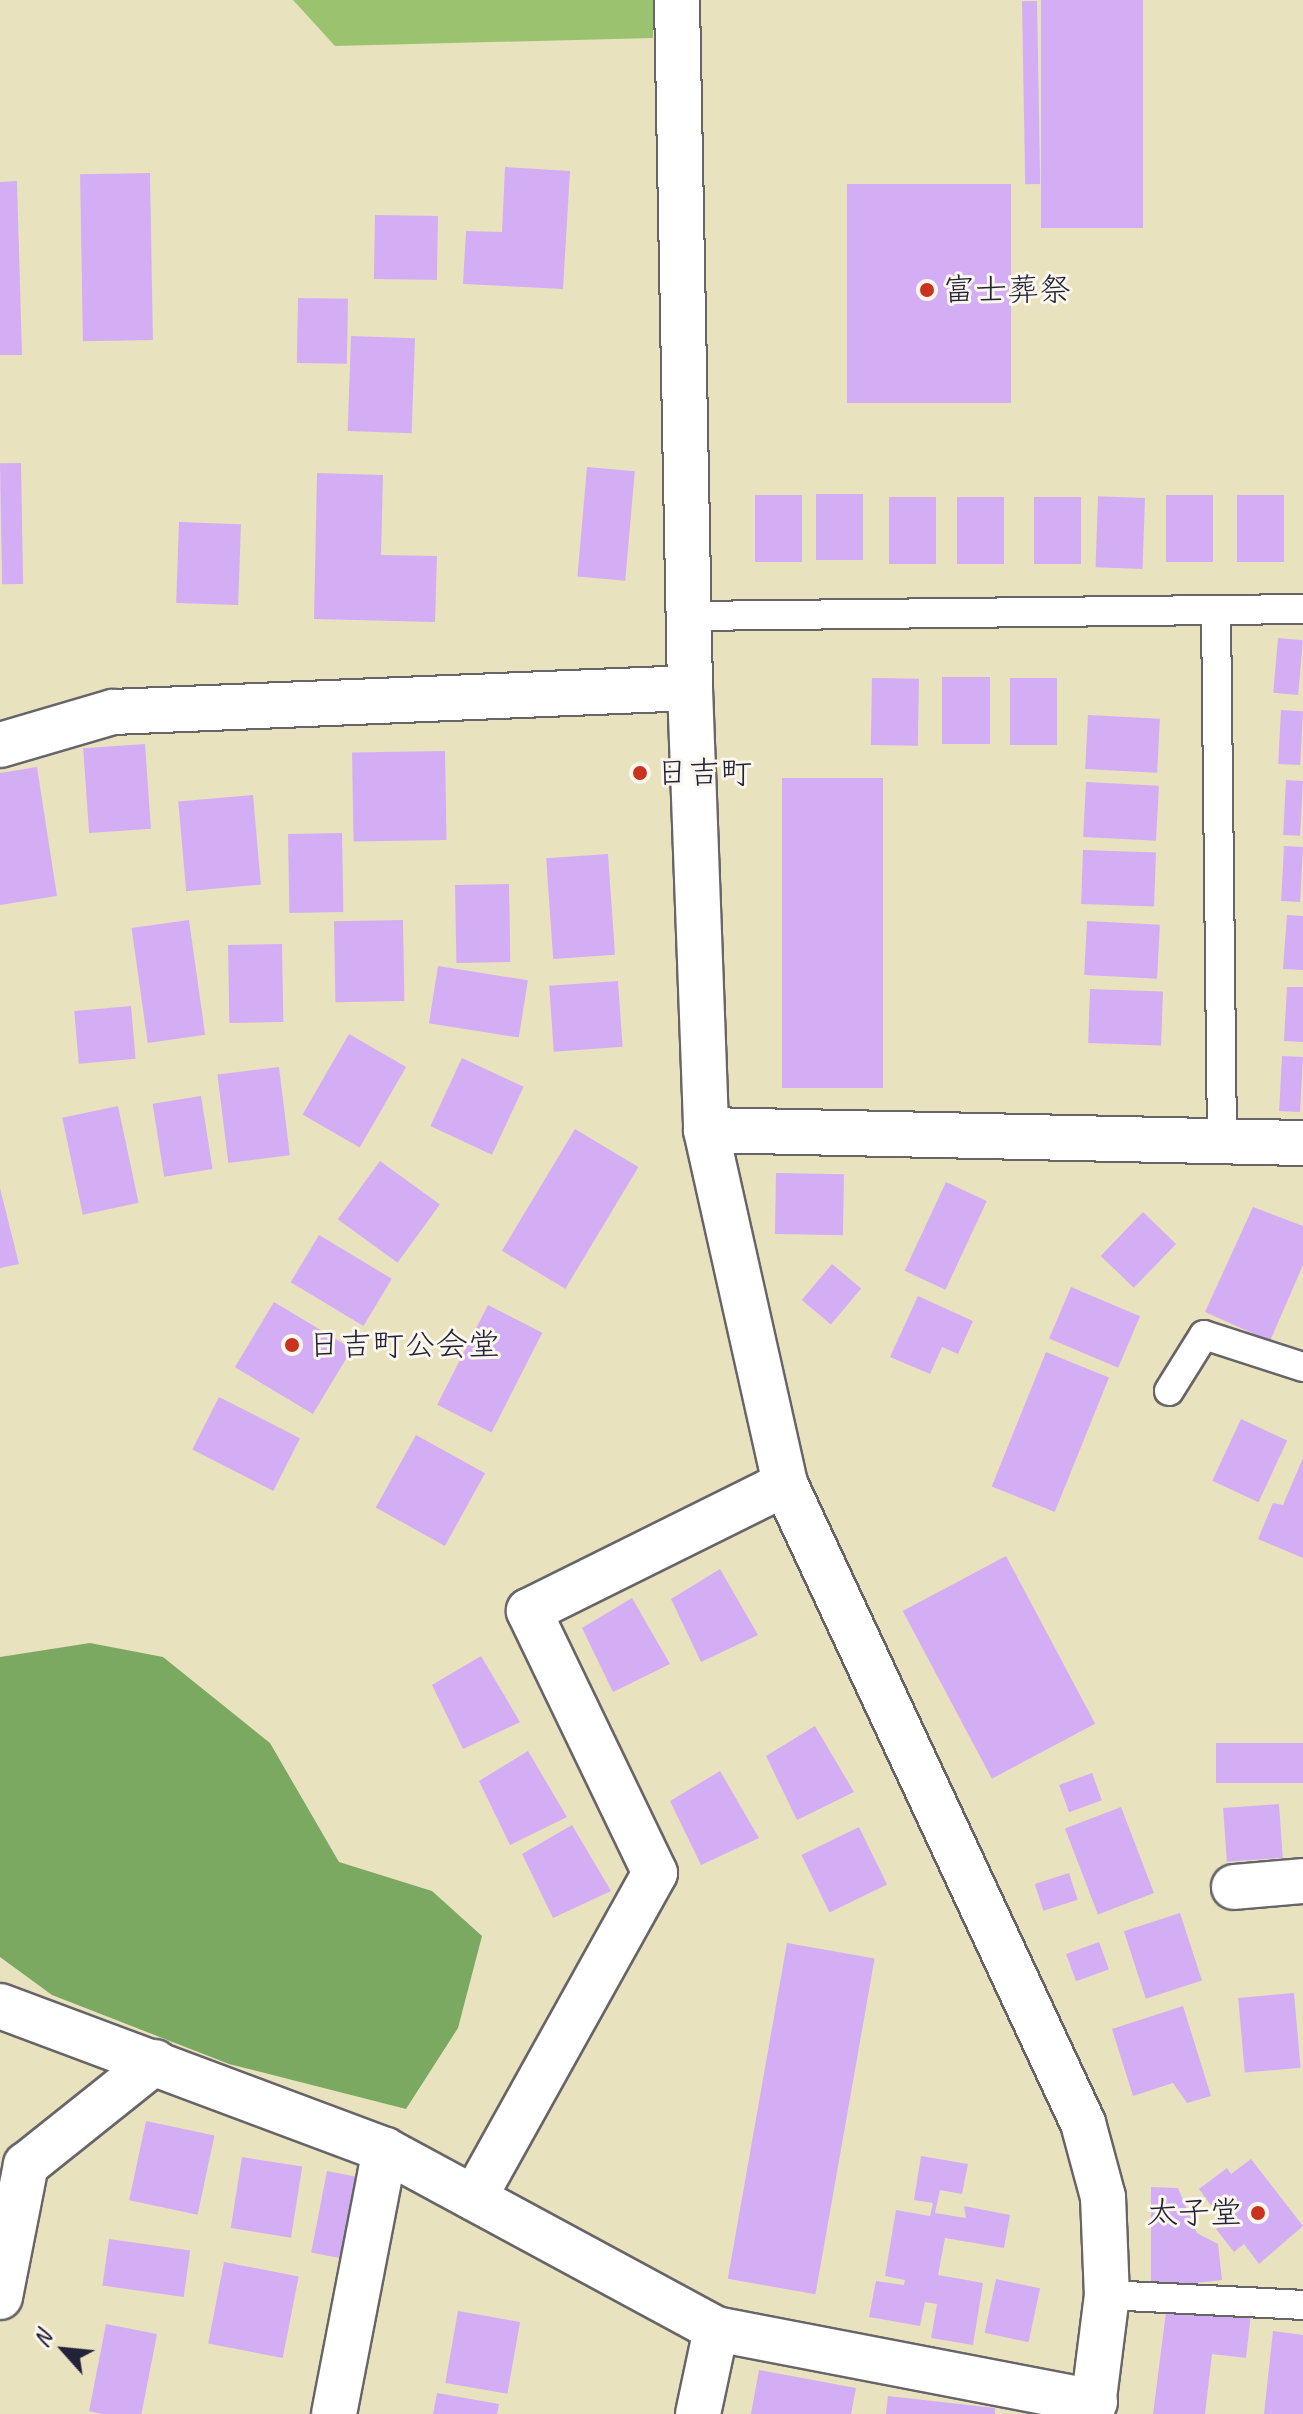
<!DOCTYPE html>
<html>
<head>
<meta charset="utf-8">
<style>
  body { margin:0 }
  #map { position:relative; width:1303px; height:2414px; overflow:hidden; background:#e9e2bf; font-family:Caveat,"Klee One",sans-serif }
  div>[style] { position:absolute }
  .green>* { inset:0; background:#9bc36f }
  .forest>* { inset:0; background:#7ca962 }
  .building>* { inset:0; background:#d4aef5; transform-origin:0 0 }
  .roads { filter:drop-shadow(2px 0 #686569) drop-shadow(-2px 0 #686569) drop-shadow(0 2px #686569) drop-shadow(0 -2px #686569) }
  .service>* { height:28px; margin:-14px; padding:0 14px; transform-origin:14px; border-radius:14px; background:#fff }
  .minor>* { height:44px; margin:-22px; padding:0 22px; transform-origin:22px; border-radius:22px; background:#fff }
  .tertiary>* { height:44px; margin:-22px; padding:0 22px; transform-origin:22px; border-radius:22px; background:#fff }
  .dots>* { width:22px; height:22px; translate:-50% -50%; box-sizing:border-box; border:4px solid #fbf7ec; border-radius:50% }
  span { translate:-50% -50%; white-space:nowrap; text-align:center; line-height:1.15; -webkit-text-stroke:6px #fbf7ec; paint-order:stroke }
  .poi-label { font-size:32px; color:#22223b }
  .left { translate:0 -50%; text-align:left }
  .right { translate:-100% -50%; text-align:right }
  .north { position:absolute; left:24px; top:2310px; width:80px; height:80px; -webkit-text-stroke:6px #fbf7ec; paint-order:stroke; rotate:297deg; font-size:22px; font-weight:700; line-height:32px; text-align:center; color:#22223b }
  .north::after { content:''; display:block; margin:auto; width:28px; height:36px; background:#22223b; clip-path:polygon(50% 0,100% 100%,50% 72%,0 100%) }
</style>
</head>
<body>
<div id="map">
  <div class="green">
    <i style="clip-path:polygon(293px 0,653px 0,653px 38px,335px 46px)"></i>
  </div>
  <div class="forest">
    <i style="clip-path:polygon(90px 1643px,163px 1657px,270px 1743px,339px 1862px,432px 1891px,482px 1936px,458px 2028px,406px 2109px,229px 2064px,52px 1995px,0 1957px,0 1657px)"></i>
  </div>
  <div class="building">
    <i style="left:1041px;top:0;width:102px;height:228px"></i>
    <i style="left:1037px;top:1px;width:183px;height:15px;rotate:89deg"></i>
    <i style="clip-path:polygon(505px 167px,570px 171px,563px 289px,463px 284px,466px 231px,502px 232px)"></i>
    <i style="left:150px;top:173px;width:167px;height:70px;rotate:89deg"></i>
    <i style="clip-path:polygon(17px 181px,22px 355px,0 355px,0 182px)"></i>
    <i style="left:847px;top:184px;width:164px;height:219px"></i>
    <i style="left:375px;top:215px;width:63px;height:64px;rotate:1deg"></i>
    <i style="left:298px;top:298px;width:50px;height:65px;rotate:1deg"></i>
    <i style="left:351px;top:336px;width:64px;height:95px;rotate:2deg"></i>
    <i style="left:21px;top:463px;width:121px;height:21px;rotate:89deg"></i>
    <i style="left:587px;top:467px;width:48px;height:110px;rotate:5deg"></i>
    <i style="clip-path:polygon(317px 473px,383px 475px,381px 555px,437px 556px,435px 622px,314px 619px)"></i>
    <i style="left:816px;top:494px;width:47px;height:66px"></i>
    <i style="left:755px;top:495px;width:47px;height:67px"></i>
    <i style="left:1166px;top:495px;width:47px;height:67px"></i>
    <i style="left:1237px;top:495px;width:47px;height:67px"></i>
    <i style="left:889px;top:497px;width:47px;height:67px"></i>
    <i style="left:957px;top:497px;width:47px;height:67px"></i>
    <i style="left:1034px;top:497px;width:47px;height:67px"></i>
    <i style="left:1145px;top:498px;width:71px;height:47px;rotate:92deg"></i>
    <i style="left:179px;top:522px;width:62px;height:81px;rotate:2deg"></i>
    <i style="left:1278px;top:638px;width:25px;height:55px;rotate:5deg"></i>
    <i style="left:942px;top:677px;width:48px;height:67px"></i>
    <i style="left:872px;top:678px;width:47px;height:67px;rotate:1deg"></i>
    <i style="left:1010px;top:678px;width:47px;height:67px"></i>
    <i style="left:1281px;top:710px;width:22px;height:54px;rotate:3deg"></i>
    <i style="left:1088px;top:715px;width:72px;height:54px;rotate:3deg"></i>
    <i style="left:145px;top:744px;width:85px;height:62px;rotate:86deg"></i>
    <i style="left:445px;top:751px;width:89px;height:93px;rotate:89deg"></i>
    <i style="clip-path:polygon(37px 767px,57px 896px,0 905px,0 773px)"></i>
    <i style="left:782px;top:778px;width:101px;height:310px"></i>
    <i style="left:1286px;top:780px;width:17px;height:55px;rotate:3deg"></i>
    <i style="left:1086px;top:782px;width:73px;height:55px;rotate:3deg"></i>
    <i style="left:253px;top:795px;width:90px;height:75px;rotate:85deg"></i>
    <i style="left:342px;top:833px;width:79px;height:54px;rotate:89deg"></i>
    <i style="left:1284px;top:846px;width:19px;height:55px;rotate:3deg"></i>
    <i style="left:1083px;top:850px;width:73px;height:54px;rotate:2deg"></i>
    <i style="left:608px;top:854px;width:101px;height:62px;rotate:86deg"></i>
    <i style="left:509px;top:884px;width:78px;height:54px;rotate:89deg"></i>
    <i style="clip-path:polygon(1287px 915px,1303px 916px,1303px 970px,1283px 969px)"></i>
    <i style="left:189px;top:920px;width:116px;height:58px;rotate:82deg"></i>
    <i style="left:403px;top:920px;width:81px;height:69px;rotate:89deg"></i>
    <i style="left:1087px;top:921px;width:73px;height:54px;rotate:3deg"></i>
    <i style="left:282px;top:944px;width:78px;height:54px;rotate:89deg"></i>
    <i style="left:438px;top:966px;width:91px;height:58px;rotate:9deg"></i>
    <i style="left:618px;top:981px;width:66px;height:69px;rotate:86deg"></i>
    <i style="clip-path:polygon(1287px 987px,1303px 987px,1303px 1042px,1284px 1041px)"></i>
    <i style="left:1090px;top:989px;width:73px;height:54px;rotate:2deg"></i>
    <i style="left:131px;top:1006px;width:53px;height:57px;rotate:85deg"></i>
    <i style="left:349px;top:1034px;width:66px;height:93px;rotate:30deg"></i>
    <i style="left:1282px;top:1056px;width:21px;height:55px;rotate:3deg"></i>
    <i style="left:462px;top:1058px;width:68px;height:75px;rotate:25deg"></i>
    <i style="left:279px;top:1067px;width:89px;height:62px;rotate:83deg"></i>
    <i style="left:201px;top:1096px;width:74px;height:49px;rotate:81deg"></i>
    <i style="left:118px;top:1106px;width:99px;height:57px;rotate:78deg"></i>
    <i style="left:575px;top:1129px;width:74px;height:142px;rotate:31deg"></i>
    <i style="left:380px;top:1161px;width:74px;height:72px;rotate:36deg"></i>
    <i style="left:776px;top:1173px;width:68px;height:61px;rotate:1deg"></i>
    <i style="left:946px;top:1182px;width:45px;height:98px;rotate:25deg"></i>
    <i style="clip-path:polygon(0 1188px,19px 1264px,0 1268px)"></i>
    <i style="clip-path:polygon(1253px 1207px,1303px 1226px,1303px 1265px,1270px 1341px,1205px 1312px)"></i>
    <i style="left:1143px;top:1212px;width:46px;height:61px;rotate:44deg"></i>
    <i style="left:319px;top:1235px;width:85px;height:55px;rotate:31deg"></i>
    <i style="left:832px;top:1264px;width:38px;height:47px;rotate:40deg"></i>
    <i style="left:1071px;top:1287px;width:75px;height:56px;rotate:23deg"></i>
    <i style="clip-path:polygon(918px 1296px,973px 1321px,958px 1354px,942px 1347px,930px 1374px,890px 1357px)"></i>
    <i style="left:274px;top:1302px;width:91px;height:76px;rotate:31deg"></i>
    <i style="left:488px;top:1305px;width:61px;height:112px;rotate:27deg"></i>
    <i style="left:1046px;top:1352px;width:68px;height:145px;rotate:22deg"></i>
    <i style="left:219px;top:1397px;width:91px;height:59px;rotate:27deg"></i>
    <i style="left:1241px;top:1419px;width:51px;height:68px;rotate:25deg"></i>
    <i style="left:416px;top:1435px;width:79px;height:83px;rotate:29deg"></i>
    <i style="clip-path:polygon(1303px 1458px,1303px 1558px,1258px 1539px,1273px 1503px,1283px 1505px)"></i>
    <i style="left:1006px;top:1556px;width:190px;height:117px;rotate:62deg"></i>
    <i style="clip-path:polygon(720px 1569px,758px 1635px,701px 1662px,671px 1599px)"></i>
    <i style="clip-path:polygon(632px 1598px,670px 1664px,613px 1692px,582px 1628px)"></i>
    <i style="clip-path:polygon(481px 1656px,520px 1722px,463px 1749px,432px 1685px)"></i>
    <i style="clip-path:polygon(815px 1726px,854px 1792px,797px 1820px,766px 1756px)"></i>
    <i style="left:1303px;top:1743px;width:40px;height:87px;rotate:90deg"></i>
    <i style="clip-path:polygon(528px 1751px,567px 1817px,510px 1845px,479px 1781px)"></i>
    <i style="clip-path:polygon(720px 1771px,759px 1838px,701px 1865px,670px 1801px)"></i>
    <i style="left:1092px;top:1773px;width:29px;height:35px;rotate:70deg"></i>
    <i style="left:1279px;top:1804px;width:54px;height:56px;rotate:86deg"></i>
    <i style="left:1121px;top:1807px;width:92px;height:60px;rotate:69deg"></i>
    <i style="clip-path:polygon(572px 1825px,611px 1891px,553px 1918px,522px 1854px)"></i>
    <i style="left:859px;top:1827px;width:64px;height:64px;rotate:64deg"></i>
    <i style="left:1069px;top:1873px;width:28px;height:36px;rotate:72deg"></i>
    <i style="left:1180px;top:1913px;width:71px;height:59px;rotate:72deg"></i>
    <i style="left:1099px;top:1942px;width:29px;height:35px;rotate:70deg"></i>
    <i style="left:787px;top:1943px;width:89px;height:341px;rotate:10deg"></i>
    <i style="left:1294px;top:1993px;width:75px;height:56px;rotate:85deg"></i>
    <i style="clip-path:polygon(1183px 2006px,1211px 2096px,1187px 2103px,1173px 2083px,1133px 2096px,1112px 2029px)"></i>
    <i style="left:146px;top:2121px;width:70px;height:81px;rotate:12deg"></i>
    <i style="clip-path:polygon(921px 2156px,968px 2164px,962px 2194px,940px 2190px,935px 2213px,966px 2218px,964px 2206px,1010px 2215px,1004px 2248px,945px 2238px,938px 2275px,983px 2283px,973px 2345px,931px 2338px,937px 2304px,925px 2302px,920px 2326px,869px 2317px,876px 2281px,904px 2285px,905px 2280px,885px 2276px,896px 2210px,930px 2216px,933px 2203px,914px 2200px)"></i>
    <i style="left:242px;top:2157px;width:61px;height:72px;rotate:9deg"></i>
    <i style="clip-path:polygon(1251px 2159px,1303px 2226px,1259px 2264px,1244px 2244px,1234px 2252px,1216px 2229px,1224px 2223px,1199px 2189px,1227px 2168px,1231px 2174px)"></i>
    <i style="left:327px;top:2171px;width:42px;height:83px;rotate:11deg"></i>
    <i style="clip-path:polygon(1151px 2187px,1178px 2188px,1197px 2233px,1218px 2244px,1222px 2280px,1151px 2288px)"></i>
    <i style="left:109px;top:2239px;width:82px;height:47px;rotate:8deg"></i>
    <i style="left:224px;top:2262px;width:76px;height:83px;rotate:11deg"></i>
    <i style="left:996px;top:2279px;width:45px;height:55px;rotate:12deg"></i>
    <i style="clip-path:polygon(1167px 2304px,1251px 2314px,1246px 2358px,1212px 2354px,1205px 2414px,1153px 2414px)"></i>
    <i style="left:458px;top:2311px;width:63px;height:73px;rotate:10deg"></i>
    <i style="left:106px;top:2324px;width:52px;height:89px;rotate:11deg"></i>
    <i style="clip-path:polygon(1273px 2331px,1303px 2335px,1303px 2414px,1264px 2414px)"></i>
    <i style="clip-path:polygon(759px 2370px,856px 2388px,851px 2414px,751px 2414px)"></i>
    <i style="clip-path:polygon(437px 2393px,499px 2404px,497px 2414px,433px 2414px)"></i>
    <i style="clip-path:polygon(888px 2396px,995px 2408px,995px 2414px,886px 2414px)"></i>
  </div>
  <div class="roads">
    <div class="service">
      <i style="left:1216px;top:611px;width:529px;rotate:89.35deg"></i>
      <i style="left:689px;top:616px;width:614px;rotate:-0.65deg"></i>
      <i style="left:1169px;top:1391px;width:66px;rotate:-58deg"></i>
      <i style="left:1204px;top:1335px;width:104px;rotate:17.9deg"></i>
      <i style="left:1107px;top:2295px;width:196px;rotate:2.9deg"></i>
    </div>
    <div class="minor">
      <i style="left:0;top:745px;width:118px;rotate:-16.3deg"></i>
      <i style="left:113px;top:712px;width:577px;rotate:-2.38deg"></i>
      <i style="left:706px;top:1130px;width:597px;rotate:1.25deg"></i>
      <i style="left:1234px;top:1887px;width:69px;rotate:-5deg"></i>
      <i style="left:0;top:2006px;width:411px;rotate:20.5deg"></i>
      <i style="left:385px;top:2150px;width:376px;rotate:28.4deg"></i>
      <i style="left:716px;top:2329px;width:386px;rotate:10.9deg"></i>
      <i style="left:474px;top:2198px;width:372px;rotate:-60.9deg"></i>
      <i style="left:655px;top:1873px;width:291px;rotate:-115.7deg"></i>
      <i style="left:529px;top:1611px;width:286px;rotate:-26.4deg"></i>
      <i style="left:0;top:2297px;width:135px;rotate:-78.9deg"></i>
      <i style="left:26px;top:2165px;width:165px;rotate:-38.6deg"></i>
      <i style="left:334px;top:2414px;width:269px;rotate:-79.1deg"></i>
      <i style="left:698px;top:2414px;width:87px;rotate:-78deg"></i>
    </div>
    <div class="tertiary">
      <i style="left:677px;top:0;width:688px;rotate:88.92deg"></i>
      <i style="left:690px;top:688px;width:442px;rotate:87.9deg"></i>
      <i style="left:706px;top:1130px;width:363px;rotate:77.4deg"></i>
      <i style="left:785px;top:1484px;width:705px;rotate:65deg"></i>
      <i style="left:1083px;top:2123px;width:77px;rotate:74.9deg"></i>
      <i style="left:1103px;top:2197px;width:98px;rotate:87.7deg"></i>
      <i style="left:1107px;top:2295px;width:120px;rotate:97.2deg"></i>
    </div>
  </div>
  <div class="dots">
    <i style="left:927px;top:290px;background:#c8321e"></i>
    <i style="left:640px;top:773px;background:#c8321e"></i>
    <i style="left:292px;top:1345px;background:#c8321e"></i>
    <i style="left:1258px;top:2213px;background:#c8321e"></i>
  </div>
  <div class="poi-label">
    <span class="left" style="left:943px;top:290px">富士葬祭</span>
    <span class="left" style="left:656px;top:773px">日吉町</span>
    <span class="left" style="left:308px;top:1345px">日吉町公会堂</span>
    <span class="right" style="left:1242px;top:2213px">太子堂</span>
  </div>
  <div class="north">N</div>
</div>
</body>
</html>
